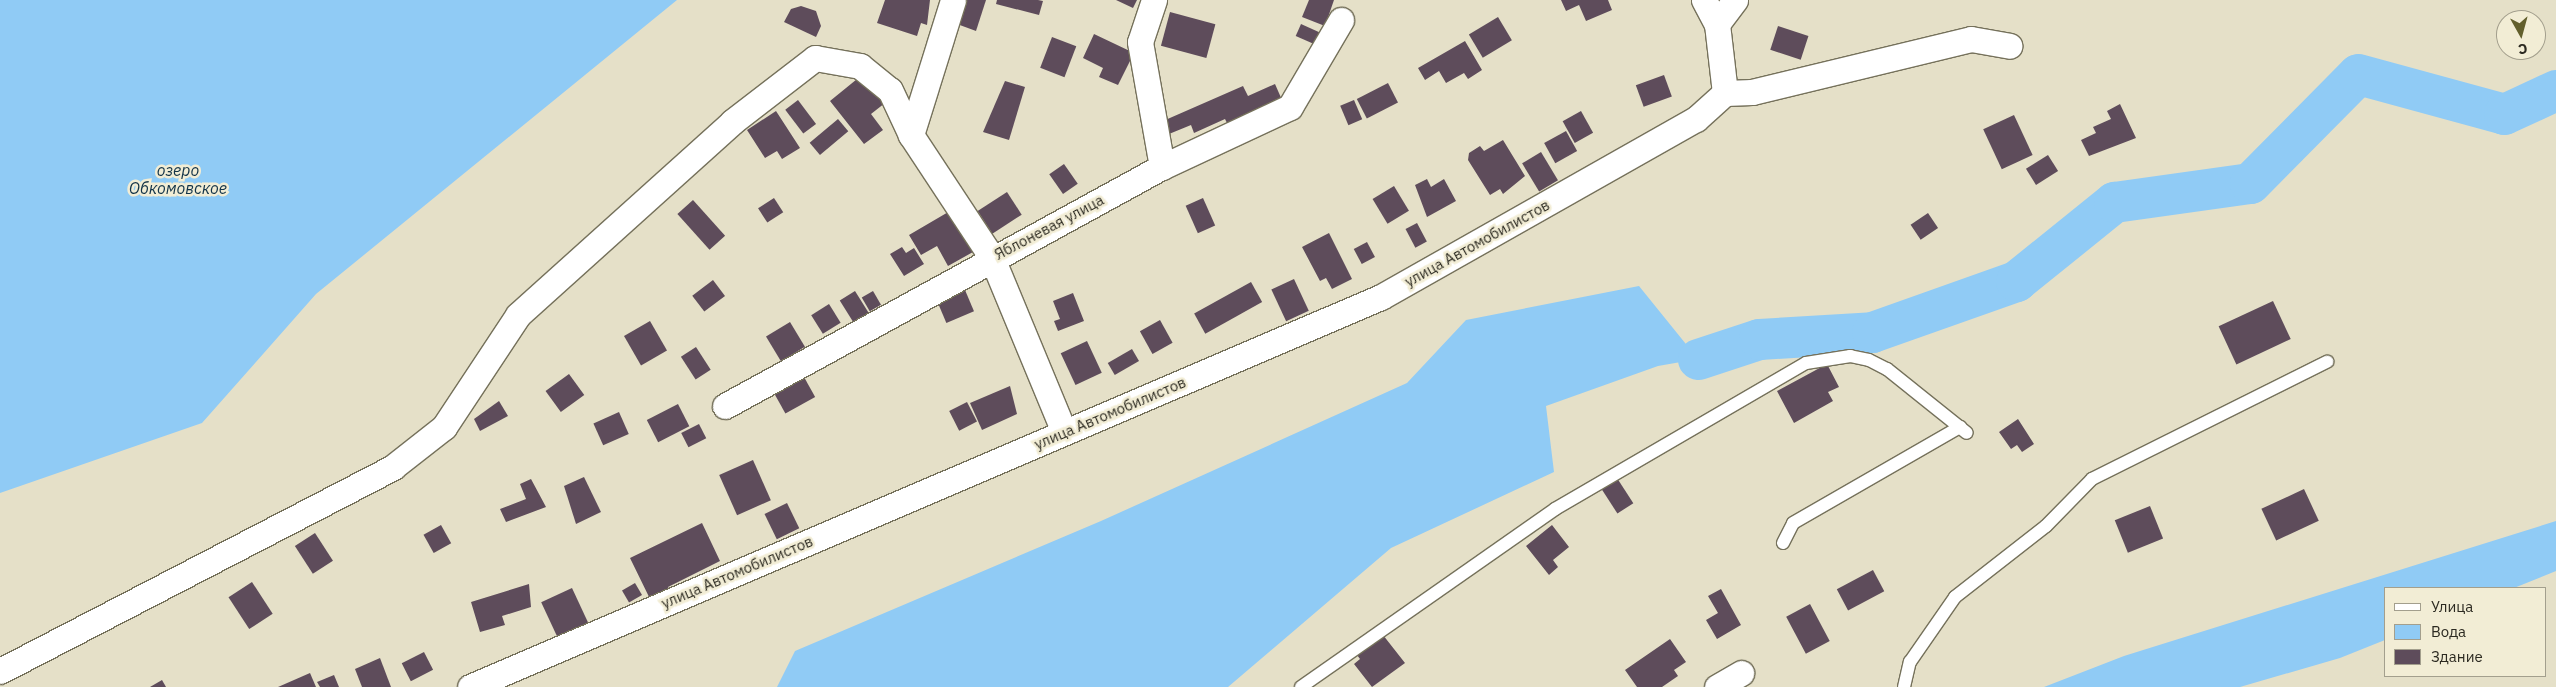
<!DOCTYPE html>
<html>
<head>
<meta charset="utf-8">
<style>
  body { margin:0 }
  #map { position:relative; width:2556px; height:687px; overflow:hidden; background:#e5e0c8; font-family:"IBM Plex Sans",sans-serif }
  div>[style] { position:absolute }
  .water>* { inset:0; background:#90cbf5 }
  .river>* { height:41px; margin:-20.5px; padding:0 20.5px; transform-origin:20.5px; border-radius:20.5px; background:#90cbf5 }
  .building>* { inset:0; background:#5e4c5b; transform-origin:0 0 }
  .roads { filter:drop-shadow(1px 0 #75715b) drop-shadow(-1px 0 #75715b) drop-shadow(0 1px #75715b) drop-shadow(0 -1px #75715b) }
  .service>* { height:12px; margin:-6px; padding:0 6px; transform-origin:6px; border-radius:6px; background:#fff }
  .minor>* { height:25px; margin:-12.5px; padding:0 12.5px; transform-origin:12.5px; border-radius:12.5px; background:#fff }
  span { translate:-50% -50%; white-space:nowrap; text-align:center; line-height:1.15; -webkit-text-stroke:5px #f2edd5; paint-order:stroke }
  .street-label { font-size:15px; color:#2c2a21 }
  .water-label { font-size:16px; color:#123348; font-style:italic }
  .legend { position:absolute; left:2384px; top:587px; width:162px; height:90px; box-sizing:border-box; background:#f2edd5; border:1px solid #a39f8d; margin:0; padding:6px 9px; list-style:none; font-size:15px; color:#2c2a21 }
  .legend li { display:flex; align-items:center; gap:10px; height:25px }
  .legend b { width:25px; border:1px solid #a39f8d }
  .north { position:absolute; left:2496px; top:10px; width:50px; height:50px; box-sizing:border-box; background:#f2edd5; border:1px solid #a39f8d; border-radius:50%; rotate:173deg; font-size:14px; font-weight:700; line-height:20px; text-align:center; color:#2c2a21 }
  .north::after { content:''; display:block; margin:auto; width:18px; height:22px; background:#625f2c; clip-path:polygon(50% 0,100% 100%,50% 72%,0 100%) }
</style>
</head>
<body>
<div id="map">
  <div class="water">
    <i style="clip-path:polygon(0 0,677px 0,316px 294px,202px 423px,0 493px)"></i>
    <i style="clip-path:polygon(1639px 286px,1698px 359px,1658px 366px,1546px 406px,1554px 472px,1391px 548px,1228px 687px,777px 687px,795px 651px,1101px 521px,1407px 383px,1466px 320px)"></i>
    <i style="clip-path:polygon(2556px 521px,2556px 571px,2514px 588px,2385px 588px,2385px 640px,2340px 658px,2240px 687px,2044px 687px,2124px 656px)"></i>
  </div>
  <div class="river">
    <i style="left:1698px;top:359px;width:64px;rotate:-18.2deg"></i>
    <i style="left:1759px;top:339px;width:113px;rotate:-3.5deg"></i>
    <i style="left:1872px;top:332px;width:153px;rotate:-19.5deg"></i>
    <i style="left:2016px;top:281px;width:126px;rotate:-38.9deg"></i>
    <i style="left:2114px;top:202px;width:137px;rotate:-8deg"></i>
    <i style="left:2250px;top:183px;width:153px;rotate:-45.3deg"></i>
    <i style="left:2358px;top:74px;width:151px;rotate:15.3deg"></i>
    <i style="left:2504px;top:114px;width:57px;rotate:-24.8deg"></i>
  </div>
  <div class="building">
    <i style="clip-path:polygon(885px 0,930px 0,927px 25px,921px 23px,917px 36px,877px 23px)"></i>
    <i style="clip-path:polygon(965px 0,986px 0,976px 31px,957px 24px)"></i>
    <i style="clip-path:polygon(997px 0,1038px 0,1043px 1px,1039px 15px,996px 4px)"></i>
    <i style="clip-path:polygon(1116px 0,1137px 0,1133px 8px)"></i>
    <i style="clip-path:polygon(1309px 0,1334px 0,1325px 26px,1302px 17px)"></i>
    <i style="clip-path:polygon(1561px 0,1608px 0,1612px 10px,1586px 21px,1579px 5px,1566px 11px)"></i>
    <i style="clip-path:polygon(801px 6px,816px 11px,821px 26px,816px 37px,784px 22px,791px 9px)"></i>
    <i style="left:1170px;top:12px;width:47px;height:35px;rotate:15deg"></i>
    <i style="left:1498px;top:17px;width:27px;height:34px;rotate:59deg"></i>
    <i style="left:1301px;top:24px;width:20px;height:13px;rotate:24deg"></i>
    <i style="left:1778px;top:26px;width:32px;height:25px;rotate:18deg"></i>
    <i style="clip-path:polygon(1094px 34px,1134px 53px,1118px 85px,1099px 77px,1103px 68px,1083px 58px)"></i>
    <i style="left:1052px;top:37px;width:26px;height:33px;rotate:21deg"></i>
    <i style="clip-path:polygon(1465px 41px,1482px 70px,1468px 79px,1464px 73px,1446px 83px,1439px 71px,1425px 80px,1418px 68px)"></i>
    <i style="clip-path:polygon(862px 75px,885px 103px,871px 114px,883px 130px,864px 144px,830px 101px)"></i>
    <i style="left:1664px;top:75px;width:23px;height:30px;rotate:70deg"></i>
    <i style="clip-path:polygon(1005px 81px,1025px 87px,1009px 140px,983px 132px)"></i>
    <i style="left:1388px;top:83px;width:22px;height:35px;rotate:63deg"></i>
    <i style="clip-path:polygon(1275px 84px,1282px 100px,1227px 123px,1225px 119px,1194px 133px,1191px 125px,1169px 134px,1163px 121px,1243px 86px,1248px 96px)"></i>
    <i style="left:798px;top:100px;width:30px;height:16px;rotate:53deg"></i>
    <i style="left:1354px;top:100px;width:21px;height:15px;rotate:67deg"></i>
    <i style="clip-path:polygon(2120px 104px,2136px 138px,2089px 156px,2081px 140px,2096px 133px,2093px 127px,2111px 119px,2107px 111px)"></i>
    <i style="clip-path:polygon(776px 111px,800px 148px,782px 159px,777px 151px,765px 158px,747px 130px)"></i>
    <i style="left:1581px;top:111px;width:25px;height:21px;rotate:61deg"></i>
    <i style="left:2014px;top:115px;width:44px;height:34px;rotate:65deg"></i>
    <i style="left:838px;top:119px;width:16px;height:37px;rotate:50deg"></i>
    <i style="left:1566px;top:131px;width:23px;height:25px;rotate:61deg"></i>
    <i style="clip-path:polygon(1503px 140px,1525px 176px,1503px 194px,1500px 189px,1490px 195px,1468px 160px,1469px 153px,1480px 146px,1484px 151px)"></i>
    <i style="left:1541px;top:152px;width:33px;height:22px;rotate:59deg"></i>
    <i style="left:2048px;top:155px;width:19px;height:26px;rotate:58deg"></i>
    <i style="left:1064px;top:164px;width:24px;height:18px;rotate:55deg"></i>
    <i style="clip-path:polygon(1427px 179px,1431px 187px,1444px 179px,1456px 201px,1427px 217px,1415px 185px)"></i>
    <i style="left:1394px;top:186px;width:29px;height:25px;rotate:59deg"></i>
    <i style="left:1007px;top:192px;width:27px;height:35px;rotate:57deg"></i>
    <i style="left:774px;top:198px;width:17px;height:19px;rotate:57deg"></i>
    <i style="left:1203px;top:198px;width:30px;height:19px;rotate:66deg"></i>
    <i style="left:693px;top:200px;width:48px;height:21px;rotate:48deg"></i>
    <i style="clip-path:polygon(950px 211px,973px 252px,948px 266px,937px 246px,921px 255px,909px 235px)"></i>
    <i style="left:1928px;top:213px;width:18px;height:21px;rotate:56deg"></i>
    <i style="left:1417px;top:223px;width:21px;height:13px;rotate:62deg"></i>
    <i style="clip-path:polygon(1329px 233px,1352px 279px,1332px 289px,1326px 278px,1320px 281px,1302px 247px)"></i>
    <i style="left:1367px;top:242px;width:17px;height:15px;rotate:62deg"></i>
    <i style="clip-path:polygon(902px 247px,906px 253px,914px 248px,924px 264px,904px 276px,890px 254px)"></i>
    <i style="left:1294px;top:279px;width:35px;height:25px;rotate:65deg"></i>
    <i style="left:713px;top:280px;width:20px;height:26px;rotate:53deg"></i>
    <i style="left:1251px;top:282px;width:23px;height:65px;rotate:61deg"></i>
    <i style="left:965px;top:290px;width:23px;height:30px;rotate:67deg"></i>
    <i style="left:855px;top:291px;width:26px;height:18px;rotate:58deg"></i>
    <i style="left:873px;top:291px;width:16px;height:13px;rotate:60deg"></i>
    <i style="clip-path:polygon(1073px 293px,1084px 321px,1058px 331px,1054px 321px,1060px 319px,1053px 301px)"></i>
    <i style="left:2273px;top:301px;width:42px;height:60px;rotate:65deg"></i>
    <i style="left:829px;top:304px;width:22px;height:21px;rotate:58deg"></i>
    <i style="left:1160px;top:320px;width:26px;height:23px;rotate:61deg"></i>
    <i style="left:650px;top:321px;width:34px;height:30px;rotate:60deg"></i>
    <i style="left:790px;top:322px;width:29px;height:28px;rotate:59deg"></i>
    <i style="left:1087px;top:341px;width:35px;height:29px;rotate:65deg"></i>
    <i style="left:696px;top:347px;width:27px;height:18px;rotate:57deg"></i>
    <i style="left:1132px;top:349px;width:14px;height:28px;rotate:60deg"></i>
    <i style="clip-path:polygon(1827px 364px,1839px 387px,1828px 392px,1833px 401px,1794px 423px,1777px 391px)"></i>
    <i style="left:569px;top:374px;width:26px;height:29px;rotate:54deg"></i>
    <i style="left:804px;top:377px;width:23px;height:34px;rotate:61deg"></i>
    <i style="clip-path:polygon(1010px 386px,1017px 414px,982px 430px,970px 403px)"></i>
    <i style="clip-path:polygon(499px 401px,508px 416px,480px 431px,474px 419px)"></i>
    <i style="left:967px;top:402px;width:22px;height:20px;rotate:63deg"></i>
    <i style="left:678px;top:404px;width:25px;height:35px;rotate:63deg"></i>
    <i style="left:619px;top:412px;width:24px;height:28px;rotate:66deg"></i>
    <i style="clip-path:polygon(2018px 419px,2034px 444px,2022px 452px,2017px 445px,2011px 449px,1999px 432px)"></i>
    <i style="left:699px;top:424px;width:16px;height:20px;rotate:63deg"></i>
    <i style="left:753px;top:460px;width:44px;height:37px;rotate:66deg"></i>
    <i style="clip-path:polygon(584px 477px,601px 512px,576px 524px,564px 486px)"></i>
    <i style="left:1617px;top:478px;width:30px;height:19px;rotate:57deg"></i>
    <i style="clip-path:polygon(531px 479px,546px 507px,506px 522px,500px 509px,526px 499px,520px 484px)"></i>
    <i style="left:2304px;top:489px;width:35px;height:47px;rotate:65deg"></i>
    <i style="left:787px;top:503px;width:28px;height:25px;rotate:64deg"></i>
    <i style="left:2150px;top:506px;width:35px;height:38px;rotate:68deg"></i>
    <i style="clip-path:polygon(702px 523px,720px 561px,668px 587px,672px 593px,652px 603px,630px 558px)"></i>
    <i style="left:441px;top:525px;width:21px;height:20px;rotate:61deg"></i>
    <i style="clip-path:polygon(1552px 525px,1569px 547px,1553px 560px,1558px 567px,1549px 575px,1526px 546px)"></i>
    <i style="left:315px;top:533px;width:33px;height:24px;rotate:57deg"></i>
    <i style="left:1873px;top:570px;width:24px;height:41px;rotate:62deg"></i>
    <i style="left:252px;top:582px;width:38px;height:28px;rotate:57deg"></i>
    <i style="left:635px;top:583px;width:14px;height:15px;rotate:60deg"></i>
    <i style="clip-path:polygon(529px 584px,531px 607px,502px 616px,505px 625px,480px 632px,471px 602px)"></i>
    <i style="left:572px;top:588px;width:38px;height:34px;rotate:65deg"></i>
    <i style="clip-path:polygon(1721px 589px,1741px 625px,1717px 639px,1706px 620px,1718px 613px,1708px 596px)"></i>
    <i style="left:1810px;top:604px;width:42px;height:27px;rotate:62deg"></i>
    <i style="clip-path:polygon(1383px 635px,1405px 663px,1372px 687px,1354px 664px,1360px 659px,1357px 655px)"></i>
    <i style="clip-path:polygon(1670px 639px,1686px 662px,1674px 670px,1678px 676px,1662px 687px,1637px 687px,1625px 670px)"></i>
    <i style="left:424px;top:652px;width:20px;height:25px;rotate:63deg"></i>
    <i style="clip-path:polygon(380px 658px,391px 687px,362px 687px,355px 669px)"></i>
    <i style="clip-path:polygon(310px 673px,316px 687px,278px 687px)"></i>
    <i style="clip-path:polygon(334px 675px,339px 687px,320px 687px,317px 682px)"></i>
    <i style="clip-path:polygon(162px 680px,166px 687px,150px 687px)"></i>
  </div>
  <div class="roads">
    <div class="service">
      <i style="left:1783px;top:543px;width:22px;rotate:-63deg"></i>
      <i style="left:1793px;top:523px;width:193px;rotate:-29.9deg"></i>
      <i style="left:1301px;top:687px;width:310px;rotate:-35deg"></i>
      <i style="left:1555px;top:509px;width:290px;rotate:-30.2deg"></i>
      <i style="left:1806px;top:363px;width:45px;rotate:-9deg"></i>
      <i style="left:1850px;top:356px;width:19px;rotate:12deg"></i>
      <i style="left:1869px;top:360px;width:20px;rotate:27deg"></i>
      <i style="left:1887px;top:369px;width:102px;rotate:38.7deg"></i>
      <i style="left:1904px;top:687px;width:26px;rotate:-77deg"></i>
      <i style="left:1910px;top:662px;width:79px;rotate:-55.3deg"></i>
      <i style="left:1955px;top:597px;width:115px;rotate:-38deg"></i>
      <i style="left:2046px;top:526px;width:66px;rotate:-45.6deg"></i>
      <i style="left:2092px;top:479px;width:263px;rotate:-26.5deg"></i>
    </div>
    <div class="minor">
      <i style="left:1154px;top:0;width:44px;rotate:108.4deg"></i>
      <i style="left:1140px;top:42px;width:127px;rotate:80deg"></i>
      <i style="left:1704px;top:0;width:27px;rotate:62deg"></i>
      <i style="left:1717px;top:24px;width:69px;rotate:83.4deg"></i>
      <i style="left:1717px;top:24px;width:30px;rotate:-53deg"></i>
      <i style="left:1725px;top:93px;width:27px;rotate:-2deg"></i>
      <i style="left:1752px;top:92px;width:225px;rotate:-13.6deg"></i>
      <i style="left:1971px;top:39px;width:39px;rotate:10deg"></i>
      <i style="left:911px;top:135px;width:141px;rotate:-72.7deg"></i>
      <i style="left:725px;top:406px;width:498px;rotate:-28.7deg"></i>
      <i style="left:1162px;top:167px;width:141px;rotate:-25.1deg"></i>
      <i style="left:1290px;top:107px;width:101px;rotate:-59.6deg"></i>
      <i style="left:0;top:671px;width:443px;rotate:-27.4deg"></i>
      <i style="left:393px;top:467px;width:65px;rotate:-38.1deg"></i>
      <i style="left:444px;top:427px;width:134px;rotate:-56.5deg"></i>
      <i style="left:518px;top:315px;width:288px;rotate:-42deg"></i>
      <i style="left:732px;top:122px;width:105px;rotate:-37.6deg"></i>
      <i style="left:815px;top:58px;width:46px;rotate:10.1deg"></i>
      <i style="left:860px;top:66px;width:38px;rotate:39deg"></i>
      <i style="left:890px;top:90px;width:50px;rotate:65deg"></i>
      <i style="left:911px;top:135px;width:147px;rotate:56.6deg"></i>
      <i style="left:992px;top:258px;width:188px;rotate:67.5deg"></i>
      <i style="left:470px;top:687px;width:991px;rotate:-23.18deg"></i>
      <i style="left:1381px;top:297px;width:362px;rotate:-29.5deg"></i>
      <i style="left:1696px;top:119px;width:39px;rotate:-42deg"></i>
      <i style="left:1717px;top:687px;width:28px;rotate:-30deg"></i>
    </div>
  </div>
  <div class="street-label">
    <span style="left:1049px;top:227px;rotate:-28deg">Яблоневая улица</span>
    <span style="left:1477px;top:243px;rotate:-29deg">улица Автомобилистов</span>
    <span style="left:1110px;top:413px;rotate:-23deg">улица Автомобилистов</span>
    <span style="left:737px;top:572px;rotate:-23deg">улица Автомобилистов</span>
  </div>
  <div class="water-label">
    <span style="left:178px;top:179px">озеро<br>Обкомовское</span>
  </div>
  <ul class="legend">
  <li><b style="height:6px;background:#fff"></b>Улица</li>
  <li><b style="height:14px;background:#90cbf5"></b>Вода</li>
  <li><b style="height:14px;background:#5e4c5b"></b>Здание</li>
  </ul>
  <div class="north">С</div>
</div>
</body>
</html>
